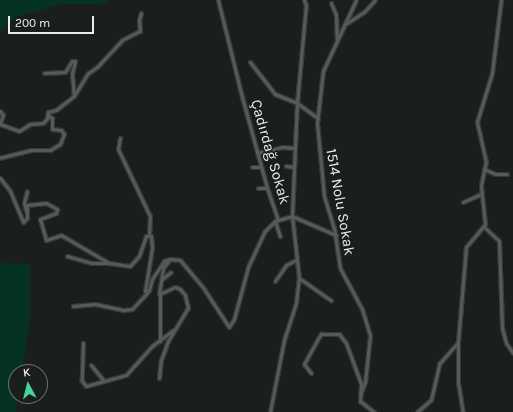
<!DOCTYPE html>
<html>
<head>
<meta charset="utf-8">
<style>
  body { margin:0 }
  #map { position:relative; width:513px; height:412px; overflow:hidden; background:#1a1e1c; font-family:Karla,sans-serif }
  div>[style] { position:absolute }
  .green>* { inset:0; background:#043322 }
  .roads { filter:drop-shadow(1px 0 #373a39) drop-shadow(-1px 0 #373a39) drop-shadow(0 1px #373a39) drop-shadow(0 -1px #373a39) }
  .minor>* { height:3px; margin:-1.5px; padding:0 1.5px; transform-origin:1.5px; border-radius:1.5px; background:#565b59 }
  span { translate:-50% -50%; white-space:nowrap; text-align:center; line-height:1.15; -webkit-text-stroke:3px #1a1e1c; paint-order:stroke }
  .street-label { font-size:15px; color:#eaedec }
  .north { position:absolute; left:8px; top:364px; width:40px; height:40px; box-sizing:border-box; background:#1a1e1c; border:1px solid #6d716f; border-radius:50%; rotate:353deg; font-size:11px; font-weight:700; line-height:16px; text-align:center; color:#eaedec }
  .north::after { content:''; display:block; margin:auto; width:14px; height:18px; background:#47d49d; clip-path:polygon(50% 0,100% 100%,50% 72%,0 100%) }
  .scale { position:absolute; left:8px; top:16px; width:86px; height:18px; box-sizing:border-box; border:2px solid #eaedec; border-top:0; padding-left:5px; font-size:12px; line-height:14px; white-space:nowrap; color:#eaedec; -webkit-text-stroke:3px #1a1e1c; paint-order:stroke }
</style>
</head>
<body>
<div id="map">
  <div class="green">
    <i style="clip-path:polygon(0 0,110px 0,102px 4px,62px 4px,15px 17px,0 31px)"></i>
    <i style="clip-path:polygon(0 263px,30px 264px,30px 318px,22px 372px,16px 372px,16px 396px,18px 396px,16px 412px,0 412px)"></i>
  </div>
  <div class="roads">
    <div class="minor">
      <i style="left:218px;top:0;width:100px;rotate:76.1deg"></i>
      <i style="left:242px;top:97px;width:94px;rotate:74.6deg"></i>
      <i style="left:267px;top:188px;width:34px;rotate:71deg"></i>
      <i style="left:356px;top:0;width:78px;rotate:114.9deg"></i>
      <i style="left:323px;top:71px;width:52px;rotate:96.6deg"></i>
      <i style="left:317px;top:123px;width:73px;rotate:84.5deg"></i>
      <i style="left:324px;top:196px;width:34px;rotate:73deg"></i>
      <i style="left:334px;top:228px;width:40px;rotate:81.5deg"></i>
      <i style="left:340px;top:268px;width:47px;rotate:61.8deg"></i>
      <i style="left:362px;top:309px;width:28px;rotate:73deg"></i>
      <i style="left:370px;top:336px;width:46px;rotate:96.2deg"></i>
      <i style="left:365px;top:382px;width:14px;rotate:111deg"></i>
      <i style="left:331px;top:3px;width:13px;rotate:67deg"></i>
      <i style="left:336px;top:15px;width:24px;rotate:88deg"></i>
      <i style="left:347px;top:23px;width:20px;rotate:-33deg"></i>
      <i style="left:364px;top:12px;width:16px;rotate:-47deg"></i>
      <i style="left:250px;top:62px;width:41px;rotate:52deg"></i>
      <i style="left:275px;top:94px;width:24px;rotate:22deg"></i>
      <i style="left:297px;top:103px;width:26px;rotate:36deg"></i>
      <i style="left:44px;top:73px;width:21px;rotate:-3deg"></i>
      <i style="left:65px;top:72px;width:13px;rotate:-58deg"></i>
      <i style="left:72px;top:61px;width:3px"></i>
      <i style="left:75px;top:61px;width:13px;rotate:103deg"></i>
      <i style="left:72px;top:74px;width:22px;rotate:85deg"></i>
      <i style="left:0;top:111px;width:5px;rotate:53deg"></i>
      <i style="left:3px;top:115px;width:9px;rotate:111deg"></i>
      <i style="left:47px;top:117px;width:5px;rotate:-79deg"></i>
      <i style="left:48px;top:112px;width:8px;rotate:-14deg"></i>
      <i style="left:56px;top:110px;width:23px;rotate:-38deg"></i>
      <i style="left:74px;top:96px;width:26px;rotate:-59deg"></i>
      <i style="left:87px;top:74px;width:12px;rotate:-35deg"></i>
      <i style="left:97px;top:67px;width:37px;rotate:-47deg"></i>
      <i style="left:122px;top:40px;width:20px;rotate:-27deg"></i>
      <i style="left:140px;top:31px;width:11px;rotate:-95deg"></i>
      <i style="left:139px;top:20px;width:7px;rotate:-74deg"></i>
      <i style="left:0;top:124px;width:20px;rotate:20deg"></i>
      <i style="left:19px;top:131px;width:13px;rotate:-32deg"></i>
      <i style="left:30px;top:124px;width:13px;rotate:-4deg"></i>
      <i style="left:43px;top:123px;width:9px;rotate:-49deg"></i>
      <i style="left:49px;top:116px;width:4px;rotate:34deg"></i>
      <i style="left:52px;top:118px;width:11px;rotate:90deg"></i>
      <i style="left:52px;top:129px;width:9px;rotate:6deg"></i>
      <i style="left:61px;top:130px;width:5px;rotate:53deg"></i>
      <i style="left:64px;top:134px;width:11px;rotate:112deg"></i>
      <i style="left:60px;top:144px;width:12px;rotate:149deg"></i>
      <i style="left:50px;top:150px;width:19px;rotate:180deg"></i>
      <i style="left:31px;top:150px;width:32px;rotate:166deg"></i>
      <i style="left:120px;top:138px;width:11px;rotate:100deg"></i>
      <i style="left:118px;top:149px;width:74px;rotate:64.5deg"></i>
      <i style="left:150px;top:216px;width:19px;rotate:93deg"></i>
      <i style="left:257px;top:153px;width:26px;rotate:-13deg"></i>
      <i style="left:282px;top:147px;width:12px;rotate:5deg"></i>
      <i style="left:286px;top:166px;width:8px;rotate:7deg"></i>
      <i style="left:252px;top:167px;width:9px"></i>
      <i style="left:484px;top:169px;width:12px;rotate:24deg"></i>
      <i style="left:495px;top:174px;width:12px"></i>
      <i style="left:0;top:178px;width:16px;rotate:52deg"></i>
      <i style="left:10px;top:191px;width:34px;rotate:67deg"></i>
      <i style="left:23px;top:222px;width:6px;rotate:-45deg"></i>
      <i style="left:27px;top:218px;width:13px;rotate:-90deg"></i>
      <i style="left:27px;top:205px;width:19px;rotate:-6deg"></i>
      <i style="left:46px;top:203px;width:13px;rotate:29deg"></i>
      <i style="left:57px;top:209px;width:4px;rotate:104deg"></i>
      <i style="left:56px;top:213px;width:17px;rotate:159deg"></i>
      <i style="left:40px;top:219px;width:22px;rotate:74deg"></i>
      <i style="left:46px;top:240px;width:16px;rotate:-18deg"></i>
      <i style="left:61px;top:235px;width:56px;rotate:30.3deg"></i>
      <i style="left:109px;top:263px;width:21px;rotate:8deg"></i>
      <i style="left:130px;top:266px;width:13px;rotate:-48deg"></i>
      <i style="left:139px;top:256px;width:21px;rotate:-71deg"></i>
      <i style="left:146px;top:236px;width:5px"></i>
      <i style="left:151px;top:236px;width:12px;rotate:85deg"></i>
      <i style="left:152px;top:248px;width:44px;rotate:99.2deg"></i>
      <i style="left:145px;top:291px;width:4px;rotate:-14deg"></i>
      <i style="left:149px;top:290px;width:11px;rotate:-75deg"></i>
      <i style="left:152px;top:279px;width:22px;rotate:-56deg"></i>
      <i style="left:164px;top:261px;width:6px;rotate:-18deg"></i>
      <i style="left:170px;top:259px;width:10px;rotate:6deg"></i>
      <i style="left:180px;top:260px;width:38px;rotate:50deg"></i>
      <i style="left:204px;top:289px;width:45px;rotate:56.7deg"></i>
      <i style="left:229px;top:327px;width:9px;rotate:-58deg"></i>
      <i style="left:234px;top:319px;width:54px;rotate:-74.9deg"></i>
      <i style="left:248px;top:267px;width:38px;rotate:-65deg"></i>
      <i style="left:264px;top:232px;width:16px;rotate:-45deg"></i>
      <i style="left:275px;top:221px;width:18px;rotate:-16deg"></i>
      <i style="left:292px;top:216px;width:113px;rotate:-87.5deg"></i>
      <i style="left:297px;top:103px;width:98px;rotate:-84.8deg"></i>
      <i style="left:306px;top:5px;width:5px;rotate:-112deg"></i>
      <i style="left:258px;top:188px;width:9px"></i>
      <i style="left:463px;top:202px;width:20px;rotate:-24deg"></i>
      <i style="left:26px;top:211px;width:8px;rotate:-104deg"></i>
      <i style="left:24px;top:203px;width:12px;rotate:-76deg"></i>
      <i style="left:275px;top:221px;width:16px;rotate:72deg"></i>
      <i style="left:483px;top:226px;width:22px;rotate:43deg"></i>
      <i style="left:499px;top:241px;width:87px;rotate:88deg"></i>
      <i style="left:502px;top:328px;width:16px;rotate:75deg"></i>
      <i style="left:506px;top:343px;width:12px;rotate:55deg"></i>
      <i style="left:67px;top:256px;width:25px;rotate:16deg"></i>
      <i style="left:91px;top:263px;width:18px"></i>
      <i style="left:299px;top:278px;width:39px;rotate:35deg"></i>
      <i style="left:162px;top:279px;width:11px;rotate:-38deg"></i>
      <i style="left:275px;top:281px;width:19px;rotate:-55deg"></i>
      <i style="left:286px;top:265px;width:11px;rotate:-27deg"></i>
      <i style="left:73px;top:306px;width:22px;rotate:-5deg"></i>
      <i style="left:95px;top:304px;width:30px;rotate:12deg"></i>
      <i style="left:124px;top:310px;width:8px;rotate:-7deg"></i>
      <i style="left:132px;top:309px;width:23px;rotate:-47deg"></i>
      <i style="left:160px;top:341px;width:47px;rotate:-90deg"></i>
      <i style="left:83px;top:343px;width:38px;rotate:92deg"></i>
      <i style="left:82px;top:381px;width:6px;rotate:51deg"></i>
      <i style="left:86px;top:386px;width:41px;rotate:-15.4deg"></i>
      <i style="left:126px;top:375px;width:39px;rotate:-48deg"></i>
      <i style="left:152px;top:346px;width:26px;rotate:-37deg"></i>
      <i style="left:458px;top:343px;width:39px;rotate:90deg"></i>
      <i style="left:458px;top:382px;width:30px;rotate:81deg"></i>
      <i style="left:91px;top:365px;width:19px;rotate:51deg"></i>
      <i style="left:311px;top:373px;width:11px;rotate:-128deg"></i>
      <i style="left:304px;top:364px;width:31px;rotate:-61deg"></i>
      <i style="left:319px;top:337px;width:4px;rotate:-56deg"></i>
      <i style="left:321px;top:334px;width:18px"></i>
      <i style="left:339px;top:334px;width:11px;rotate:52deg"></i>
      <i style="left:346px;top:343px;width:44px;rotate:69.9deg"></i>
      <i style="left:361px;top:384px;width:17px;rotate:93deg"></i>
      <i style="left:360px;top:401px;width:18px;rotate:38deg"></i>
      <i style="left:159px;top:378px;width:18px;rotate:-84deg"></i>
      <i style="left:161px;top:360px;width:20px;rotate:-70deg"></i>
      <i style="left:168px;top:341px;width:39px;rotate:-59deg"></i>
      <i style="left:188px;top:308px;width:13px;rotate:-103deg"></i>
      <i style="left:185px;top:295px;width:8px;rotate:-130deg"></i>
      <i style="left:180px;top:289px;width:5px;rotate:-158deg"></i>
      <i style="left:175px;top:287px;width:17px;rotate:156deg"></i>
      <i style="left:159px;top:294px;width:26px;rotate:-81deg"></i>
      <i style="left:163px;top:268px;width:10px;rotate:-53deg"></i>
      <i style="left:270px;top:412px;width:73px;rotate:-79deg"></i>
      <i style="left:284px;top:340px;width:40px;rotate:-72deg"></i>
      <i style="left:296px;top:302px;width:24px;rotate:-83deg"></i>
      <i style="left:299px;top:278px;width:62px;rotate:-96.4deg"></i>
      <i style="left:292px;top:216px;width:48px;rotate:23.4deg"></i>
      <i style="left:417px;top:412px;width:18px;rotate:-41deg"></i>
      <i style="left:431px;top:400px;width:37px;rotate:-77deg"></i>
      <i style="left:439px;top:364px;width:29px;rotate:-49deg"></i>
      <i style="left:458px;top:342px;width:95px;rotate:-85.2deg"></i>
      <i style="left:466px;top:247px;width:30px;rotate:-50deg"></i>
      <i style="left:485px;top:224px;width:39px;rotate:-96deg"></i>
      <i style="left:481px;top:185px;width:24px;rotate:-78deg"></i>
      <i style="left:486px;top:162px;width:41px;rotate:-102.7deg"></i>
      <i style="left:477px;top:122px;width:51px;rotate:-73deg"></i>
      <i style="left:492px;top:73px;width:74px;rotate:-83deg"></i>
    </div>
  </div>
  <div class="street-label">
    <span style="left:270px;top:152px;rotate:74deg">Çadırdağ Sokak</span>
    <span style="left:340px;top:202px;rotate:80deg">1514 Nolu Sokak</span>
  </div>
  <div class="north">K</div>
  <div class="scale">200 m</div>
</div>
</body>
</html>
